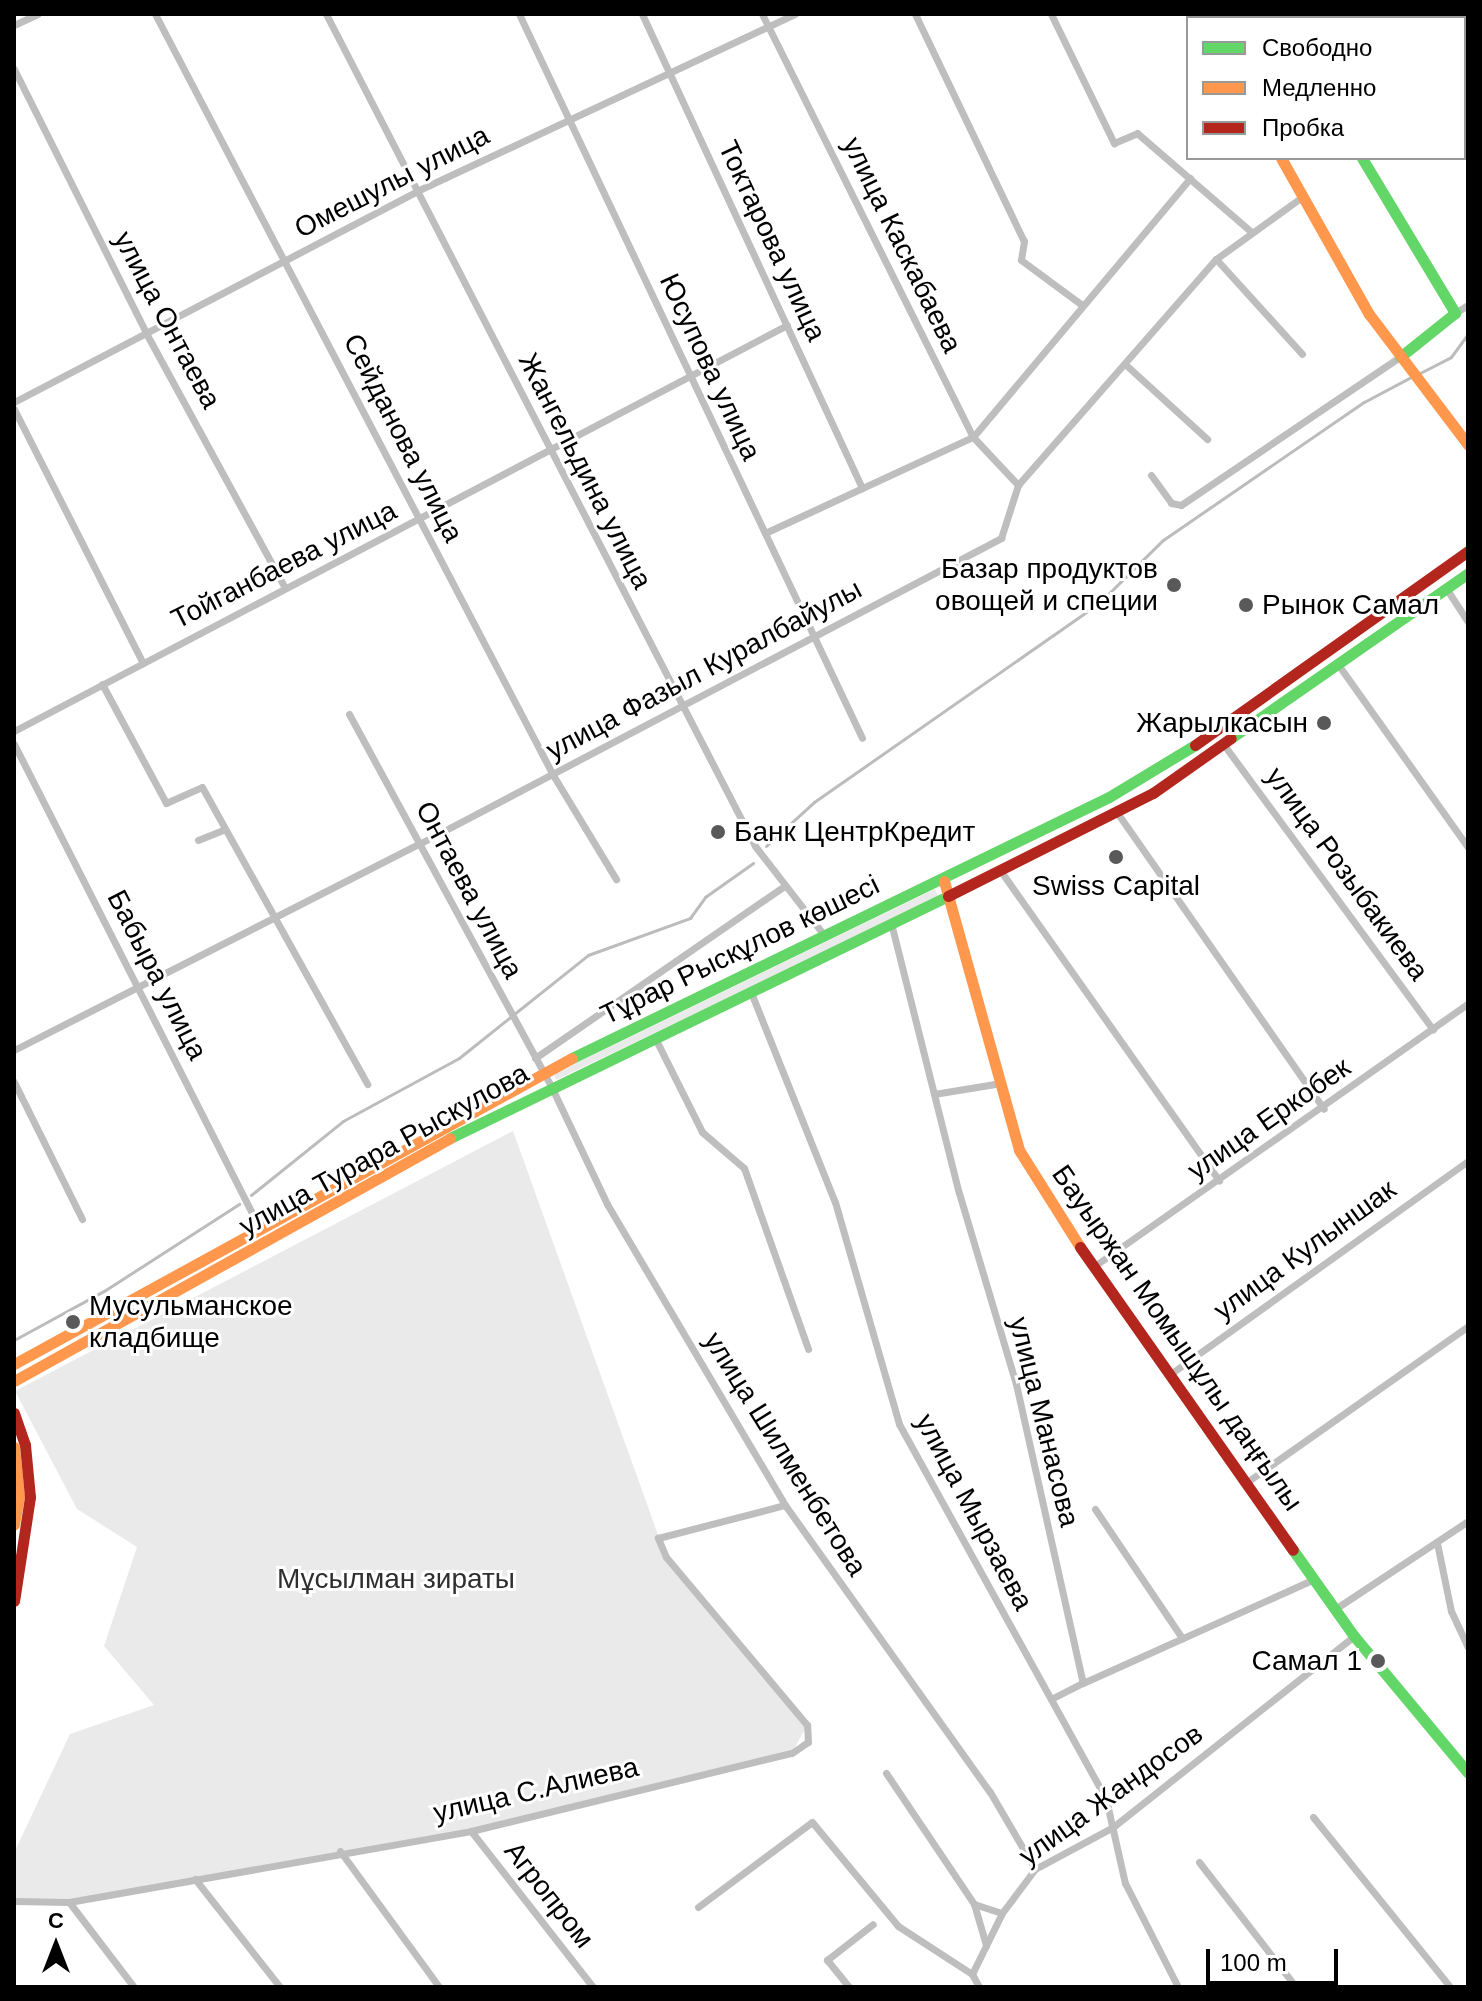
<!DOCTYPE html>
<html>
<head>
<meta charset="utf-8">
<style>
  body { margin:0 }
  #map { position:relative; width:1482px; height:2001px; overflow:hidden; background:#fff; font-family:Helvetica,sans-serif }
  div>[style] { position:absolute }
  .green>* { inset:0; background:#eaeaea }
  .stream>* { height:3px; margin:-1.5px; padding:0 1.5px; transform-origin:1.5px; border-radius:1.5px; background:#bcbcbc }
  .street>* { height:7px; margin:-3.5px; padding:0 3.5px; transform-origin:3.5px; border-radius:3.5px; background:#bebebe }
  .fast>* { height:11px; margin:-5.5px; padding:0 5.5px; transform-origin:5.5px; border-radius:5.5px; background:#63d668 }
  .slow>* { height:11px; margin:-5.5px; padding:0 5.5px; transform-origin:5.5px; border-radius:5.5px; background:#ff974d }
  .jam>* { height:11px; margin:-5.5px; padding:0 5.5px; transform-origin:5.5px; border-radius:5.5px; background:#b3261e }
  .dots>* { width:22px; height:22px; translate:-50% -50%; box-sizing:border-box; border:4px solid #fff; border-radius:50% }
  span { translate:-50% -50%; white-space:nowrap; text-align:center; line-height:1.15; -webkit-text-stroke:6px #fff; paint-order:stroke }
  .street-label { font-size:28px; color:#000 }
  .poi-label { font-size:28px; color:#000 }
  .right { translate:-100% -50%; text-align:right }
  .left { translate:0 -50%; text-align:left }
  .park-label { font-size:28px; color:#2f2f2f }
  .frame { position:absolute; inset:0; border:16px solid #000; pointer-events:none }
  .legend { position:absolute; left:1186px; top:16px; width:280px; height:144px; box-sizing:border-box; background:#fff; border:2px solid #999; margin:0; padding:10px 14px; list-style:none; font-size:24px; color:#000 }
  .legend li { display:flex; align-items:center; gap:16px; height:40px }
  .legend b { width:40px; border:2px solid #999 }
  .north { position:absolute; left:16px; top:1905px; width:80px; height:80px; -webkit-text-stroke:6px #fff; paint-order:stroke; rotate:0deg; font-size:22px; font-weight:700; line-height:32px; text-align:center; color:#000 }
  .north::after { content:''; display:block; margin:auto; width:28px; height:36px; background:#000; clip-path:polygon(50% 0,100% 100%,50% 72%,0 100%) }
  .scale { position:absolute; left:1206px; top:1949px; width:132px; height:36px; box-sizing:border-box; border:4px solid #000; border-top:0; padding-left:10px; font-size:24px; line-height:28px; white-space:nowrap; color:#000; -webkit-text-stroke:6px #fff; paint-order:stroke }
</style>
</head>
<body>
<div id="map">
  <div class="green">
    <i style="clip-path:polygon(935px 889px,939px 897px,556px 1080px,554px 1074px)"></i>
    <i style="clip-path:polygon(513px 1131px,666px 1557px,807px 1725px,792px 1753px,471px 1831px,69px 1902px,14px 1903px,14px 1853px,70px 1734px,154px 1705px,104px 1646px,137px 1547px,77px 1509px,15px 1391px)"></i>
  </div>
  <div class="stream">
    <i style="left:1418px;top:374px;width:37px;rotate:-27deg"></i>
    <i style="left:1451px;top:357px;width:29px;rotate:-54deg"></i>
    <i style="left:766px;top:846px;width:65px;rotate:-42.5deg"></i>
    <i style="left:814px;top:802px;width:346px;rotate:-34.9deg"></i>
    <i style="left:1098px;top:604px;width:91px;rotate:-44.6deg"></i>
    <i style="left:1163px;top:540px;width:244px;rotate:-34.5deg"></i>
    <i style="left:1364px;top:402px;width:53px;rotate:-28deg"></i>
    <i style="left:251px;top:1195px;width:118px;rotate:-38.8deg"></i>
    <i style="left:343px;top:1121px;width:132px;rotate:-28.5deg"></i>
    <i style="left:459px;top:1058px;width:165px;rotate:-38.6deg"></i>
    <i style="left:588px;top:955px;width:109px;rotate:-19.9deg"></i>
    <i style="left:690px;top:918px;width:26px;rotate:-54deg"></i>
    <i style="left:705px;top:897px;width:59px;rotate:-35.3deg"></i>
    <i style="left:14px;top:1340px;width:102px;rotate:-28.6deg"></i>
    <i style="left:104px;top:1291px;width:161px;rotate:-32.8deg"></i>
  </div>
  <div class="street">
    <i style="left:155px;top:14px;width:859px;rotate:62.39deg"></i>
    <i style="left:553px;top:775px;width:122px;rotate:58.8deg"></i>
    <i style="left:326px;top:14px;width:936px;rotate:62.72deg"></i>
    <i style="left:755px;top:846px;width:113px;rotate:52.2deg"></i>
    <i style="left:519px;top:14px;width:801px;rotate:64.65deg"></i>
    <i style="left:642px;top:14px;width:523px;rotate:65.1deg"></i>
    <i style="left:762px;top:14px;width:473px;rotate:63.5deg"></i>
    <i style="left:973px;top:437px;width:66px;rotate:46.8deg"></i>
    <i style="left:915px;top:14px;width:252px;rotate:64.4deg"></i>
    <i style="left:1024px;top:241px;width:19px;rotate:99deg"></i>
    <i style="left:1021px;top:260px;width:76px;rotate:36.4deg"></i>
    <i style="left:1051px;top:14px;width:144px;rotate:64deg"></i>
    <i style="left:1114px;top:143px;width:25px;rotate:-23deg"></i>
    <i style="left:1137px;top:133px;width:150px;rotate:40.9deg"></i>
    <i style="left:1330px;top:18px;width:8px;rotate:-30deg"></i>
    <i style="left:14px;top:25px;width:26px;rotate:-25deg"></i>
    <i style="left:14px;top:69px;width:295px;rotate:63.4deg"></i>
    <i style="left:146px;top:333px;width:290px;rotate:61.4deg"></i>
    <i style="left:1464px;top:98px;width:4px;rotate:-27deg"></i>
    <i style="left:1216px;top:259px;width:128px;rotate:47.8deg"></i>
    <i style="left:1455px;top:313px;width:15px;rotate:-32deg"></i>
    <i style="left:1126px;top:365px;width:110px;rotate:42.4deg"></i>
    <i style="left:14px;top:402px;width:455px;rotate:-27.6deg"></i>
    <i style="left:417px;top:191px;width:417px;rotate:-25.1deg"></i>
    <i style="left:14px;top:409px;width:285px;rotate:63.1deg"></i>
    <i style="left:1151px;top:475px;width:34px;rotate:54deg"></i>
    <i style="left:1171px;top:503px;width:10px;rotate:11deg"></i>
    <i style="left:1181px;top:505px;width:264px;rotate:-34.1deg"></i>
    <i style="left:765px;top:533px;width:229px;rotate:-24.8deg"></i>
    <i style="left:973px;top:437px;width:338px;rotate:-50deg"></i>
    <i style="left:1446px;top:588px;width:40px;rotate:57.1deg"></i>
    <i style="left:1337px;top:663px;width:226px;rotate:54.6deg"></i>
    <i style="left:102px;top:684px;width:135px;rotate:61.7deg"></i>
    <i style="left:166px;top:803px;width:39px;rotate:-24deg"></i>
    <i style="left:202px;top:787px;width:340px;rotate:60.9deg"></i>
    <i style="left:349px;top:714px;width:423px;rotate:61.5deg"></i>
    <i style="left:551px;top:1086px;width:131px;rotate:64.6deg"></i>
    <i style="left:607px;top:1204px;width:350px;rotate:59.4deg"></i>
    <i style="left:785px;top:1505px;width:353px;rotate:54.5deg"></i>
    <i style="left:990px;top:1792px;width:89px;rotate:59.7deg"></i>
    <i style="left:14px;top:731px;width:873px;rotate:-27.71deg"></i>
    <i style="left:14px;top:744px;width:542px;rotate:63.1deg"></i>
    <i style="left:1224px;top:745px;width:353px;rotate:53.7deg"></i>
    <i style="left:1116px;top:811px;width:363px;rotate:55.1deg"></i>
    <i style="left:198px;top:840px;width:29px;rotate:-22deg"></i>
    <i style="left:1000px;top:870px;width:380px;rotate:54.8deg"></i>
    <i style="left:892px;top:927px;width:274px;rotate:75.9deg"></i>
    <i style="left:959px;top:1193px;width:199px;rotate:73.4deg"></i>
    <i style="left:1016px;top:1384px;width:306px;rotate:77.4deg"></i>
    <i style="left:1083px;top:1683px;width:253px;rotate:-24.2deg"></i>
    <i style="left:752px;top:995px;width:223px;rotate:68.2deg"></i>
    <i style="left:835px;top:1202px;width:231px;rotate:73.9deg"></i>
    <i style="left:899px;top:1424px;width:428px;rotate:61.1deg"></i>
    <i style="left:1106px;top:1799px;width:86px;rotate:77.3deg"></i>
    <i style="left:1125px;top:1883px;width:117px;rotate:63deg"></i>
    <i style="left:655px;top:1038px;width:105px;rotate:63.4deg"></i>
    <i style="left:702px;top:1132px;width:55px;rotate:40.6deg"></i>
    <i style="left:744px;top:1168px;width:192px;rotate:70.5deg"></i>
    <i style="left:14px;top:1050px;width:454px;rotate:-27deg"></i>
    <i style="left:419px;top:844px;width:658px;rotate:-27.73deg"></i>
    <i style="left:1001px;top:538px;width:56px;rotate:-72.2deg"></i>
    <i style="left:1018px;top:485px;width:300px;rotate:-48.8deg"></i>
    <i style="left:1216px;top:259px;width:106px;rotate:-35.8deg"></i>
    <i style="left:535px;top:1058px;width:301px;rotate:-34.6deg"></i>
    <i style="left:14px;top:1082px;width:153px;rotate:63.6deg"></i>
    <i style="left:934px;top:1094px;width:68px;rotate:-9.3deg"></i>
    <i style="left:1093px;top:1267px;width:459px;rotate:-35.1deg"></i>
    <i style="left:1169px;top:1375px;width:368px;rotate:-35.6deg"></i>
    <i style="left:1247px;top:1482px;width:271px;rotate:-35.2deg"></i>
    <i style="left:1095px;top:1509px;width:156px;rotate:56deg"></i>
    <i style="left:1437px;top:1543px;width:69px;rotate:78.4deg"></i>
    <i style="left:1451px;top:1611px;width:40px;rotate:65deg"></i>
    <i style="left:1335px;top:1609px;width:159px;rotate:-33.5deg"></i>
    <i style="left:1051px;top:1699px;width:36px;rotate:-27deg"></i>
    <i style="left:886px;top:1773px;width:158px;rotate:56.1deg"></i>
    <i style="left:974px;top:1904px;width:29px;rotate:18deg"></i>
    <i style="left:1313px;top:1817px;width:218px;rotate:51.1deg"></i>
    <i style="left:471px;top:1831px;width:198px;rotate:52deg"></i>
    <i style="left:340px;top:1851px;width:168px;rotate:53.9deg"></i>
    <i style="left:1199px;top:1862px;width:158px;rotate:52.2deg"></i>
    <i style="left:195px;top:1879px;width:137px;rotate:51.8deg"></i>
    <i style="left:14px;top:1901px;width:55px;rotate:1deg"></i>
    <i style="left:69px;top:1902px;width:408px;rotate:-10deg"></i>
    <i style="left:471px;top:1831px;width:330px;rotate:-13.7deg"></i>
    <i style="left:792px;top:1753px;width:19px;rotate:-35deg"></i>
    <i style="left:808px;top:1742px;width:17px;rotate:-93deg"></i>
    <i style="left:807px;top:1725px;width:219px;rotate:-130deg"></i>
    <i style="left:666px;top:1557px;width:21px;rotate:-113deg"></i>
    <i style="left:658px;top:1538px;width:131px;rotate:-14.6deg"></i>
    <i style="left:69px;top:1902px;width:107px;rotate:52.6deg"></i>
    <i style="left:974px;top:1904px;width:43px;rotate:73.7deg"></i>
    <i style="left:698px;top:1907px;width:142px;rotate:-36.7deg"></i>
    <i style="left:812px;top:1822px;width:135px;rotate:50.4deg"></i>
    <i style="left:898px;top:1926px;width:88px;rotate:33deg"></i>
    <i style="left:849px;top:1987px;width:35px;rotate:-129deg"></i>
    <i style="left:827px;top:1960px;width:58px;rotate:-38deg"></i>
    <i style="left:979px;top:1987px;width:15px;rotate:-118deg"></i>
    <i style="left:972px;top:1974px;width:68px;rotate:-63.8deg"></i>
    <i style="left:1002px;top:1913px;width:55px;rotate:-53.1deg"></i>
    <i style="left:1035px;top:1869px;width:89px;rotate:-28.3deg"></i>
    <i style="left:1113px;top:1827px;width:308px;rotate:-38.4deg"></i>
  </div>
  <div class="fast">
    <i style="left:1285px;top:14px;width:4px;rotate:63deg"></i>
    <i style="left:1362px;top:158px;width:181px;rotate:59deg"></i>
    <i style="left:1455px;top:313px;width:70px;rotate:141.3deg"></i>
    <i style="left:1231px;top:738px;width:289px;rotate:-34.8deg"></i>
    <i style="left:572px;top:1058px;width:597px;rotate:-25.92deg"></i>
    <i style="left:1109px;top:797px;width:100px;rotate:-31.2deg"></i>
    <i style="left:450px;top:1138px;width:554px;rotate:-25.92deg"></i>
    <i style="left:1293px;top:1550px;width:105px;rotate:54.7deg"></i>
    <i style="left:1354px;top:1636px;width:178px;rotate:50.2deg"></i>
  </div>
  <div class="slow">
    <i style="left:1281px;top:158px;width:179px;rotate:60.6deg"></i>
    <i style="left:1369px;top:314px;width:164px;rotate:52.9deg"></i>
    <i style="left:944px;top:881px;width:279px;rotate:74.4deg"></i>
    <i style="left:1019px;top:1150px;width:115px;rotate:57.8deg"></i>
    <i style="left:14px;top:1364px;width:636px;rotate:-28.74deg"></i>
    <i style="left:14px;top:1381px;width:499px;rotate:-29.1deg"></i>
    <i style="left:14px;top:1447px;width:49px;rotate:84.2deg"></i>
    <i style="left:19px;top:1496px;width:29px;rotate:100deg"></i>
  </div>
  <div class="jam">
    <i style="left:1203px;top:14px;width:4px;rotate:63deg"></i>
    <i style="left:1195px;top:745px;width:335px;rotate:-35.4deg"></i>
    <i style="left:948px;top:896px;width:229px;rotate:-26.7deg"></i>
    <i style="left:1153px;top:793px;width:95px;rotate:-35.2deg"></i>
    <i style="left:1080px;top:1247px;width:370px;rotate:54.9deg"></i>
    <i style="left:14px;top:1413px;width:34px;rotate:71deg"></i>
    <i style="left:25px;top:1445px;width:52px;rotate:84.5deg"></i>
    <i style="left:30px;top:1497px;width:105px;rotate:98.7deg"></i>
  </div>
  <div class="dots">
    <i style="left:1174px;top:585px;background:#595959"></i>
    <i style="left:1246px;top:605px;background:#595959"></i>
    <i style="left:1324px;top:723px;background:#595959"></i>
    <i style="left:718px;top:832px;background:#595959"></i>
    <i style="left:1116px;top:857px;background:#595959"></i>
    <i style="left:73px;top:1322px;background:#595959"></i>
    <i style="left:1378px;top:1661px;background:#595959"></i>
  </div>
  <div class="street-label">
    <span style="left:392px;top:182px;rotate:-27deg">Омешулы улица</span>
    <span style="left:772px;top:241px;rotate:65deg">Токтарова улица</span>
    <span style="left:902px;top:245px;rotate:64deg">улица Каскабаева</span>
    <span style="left:167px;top:320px;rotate:62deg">улица Онтаева</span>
    <span style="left:710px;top:367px;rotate:65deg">Юсупова улица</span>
    <span style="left:403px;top:438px;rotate:63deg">Сейданова улица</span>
    <span style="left:585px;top:471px;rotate:63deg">Жангельдина улица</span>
    <span style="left:284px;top:565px;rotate:-27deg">Тойганбаева улица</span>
    <span style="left:704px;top:670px;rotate:-28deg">улица Фазыл Куралбайулы</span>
    <span style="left:1347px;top:874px;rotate:54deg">улица Розыбакиева</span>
    <span style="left:469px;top:890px;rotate:62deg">Онтаева улица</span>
    <span style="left:740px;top:950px;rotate:-26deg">Тұрар Рыскұлов көшесі</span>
    <span style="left:157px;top:975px;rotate:63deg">Бабыра улица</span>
    <span style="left:1269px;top:1119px;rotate:-35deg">улица Еркобек</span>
    <span style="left:384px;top:1150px;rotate:-29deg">улица Турара Рыскулова</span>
    <span style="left:1305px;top:1250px;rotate:-36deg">улица Кулыншак</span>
    <span style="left:1177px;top:1338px;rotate:55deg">Бауыржан Момышұлы даңғылы</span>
    <span style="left:1044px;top:1422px;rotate:76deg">улица Манасова</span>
    <span style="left:785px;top:1454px;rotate:58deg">улица Шилменбетова</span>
    <span style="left:974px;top:1512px;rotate:62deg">улица Мырзаева</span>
    <span style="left:536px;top:1790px;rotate:-13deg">улица С.Алиева</span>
    <span style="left:1111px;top:1795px;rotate:-36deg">улица Жандосов</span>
    <span style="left:549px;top:1895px;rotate:52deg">Агропром</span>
  </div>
  <div class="poi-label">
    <span class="right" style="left:1158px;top:585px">Базар продуктов<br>овощей и специи</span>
    <span class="left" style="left:1262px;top:605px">Рынок Самал</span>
    <span class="right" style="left:1308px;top:723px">Жарылкасын</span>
    <span class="left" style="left:734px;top:832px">Банк ЦентрКредит</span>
    <span style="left:1116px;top:886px">Swiss Capital</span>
    <span class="left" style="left:89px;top:1322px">Мусульманское<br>кладбище</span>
    <span class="right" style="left:1362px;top:1661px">Самал 1</span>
  </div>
  <div class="park-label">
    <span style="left:396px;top:1579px">Мұсылман зираты</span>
  </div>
  <div class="frame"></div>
  <ul class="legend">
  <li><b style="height:10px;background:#63d668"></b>Свободно</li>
  <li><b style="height:10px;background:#ff974d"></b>Медленно</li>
  <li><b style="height:10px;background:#b3261e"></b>Пробка</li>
  </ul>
  <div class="north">С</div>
  <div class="scale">100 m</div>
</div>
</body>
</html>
